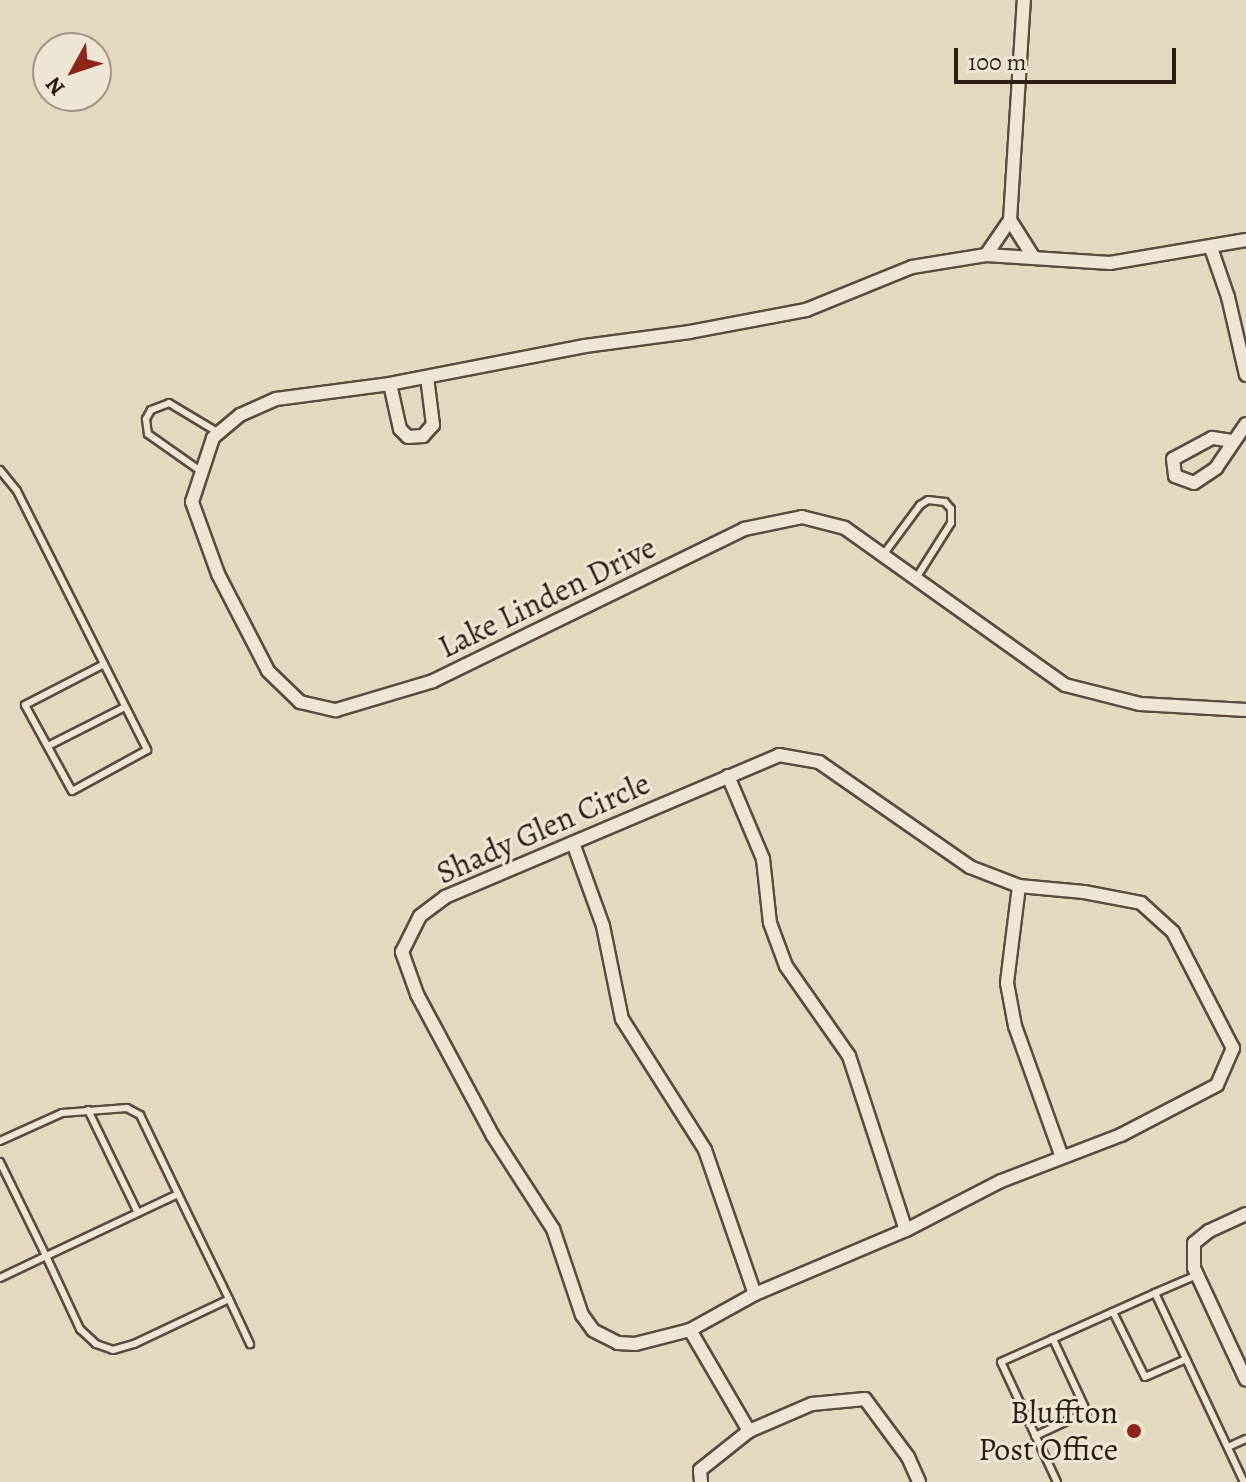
<!DOCTYPE html>
<html>
<head>
<meta charset="utf-8">
<style>
  body { margin:0 }
  #map { position:relative; width:1246px; height:1482px; overflow:hidden; background:#e3d9bf; font-family:Alegreya,serif }
  div>[style] { position:absolute }
  .roads { filter:drop-shadow(2px 0 #5a4a3f) drop-shadow(-2px 0 #5a4a3f) drop-shadow(0 2px #5a4a3f) drop-shadow(0 -2px #5a4a3f) }
  .service>* { height:6px; margin:-3px; padding:0 3px; transform-origin:3px; border-radius:3px; background:#ede6d5 }
  .minor>* { height:12px; margin:-6px; padding:0 6px; transform-origin:6px; border-radius:6px; background:#ede6d5 }
  .dots>* { width:22px; height:22px; translate:-50% -50%; box-sizing:border-box; border:4px solid #ede6d5; border-radius:50% }
  span { translate:-50% -50%; white-space:nowrap; text-align:center; line-height:1.15; -webkit-text-stroke:6px #ede6d5; paint-order:stroke }
  .street-label { font-size:32px; color:#2d1b14 }
  .poi-label { font-size:32px; color:#2d1b14 }
  .right { translate:-100% -50%; text-align:right }
  .north { position:absolute; left:32px; top:32px; width:80px; height:80px; box-sizing:border-box; background:#ede6d5; border:2px solid #a09588; border-radius:50%; rotate:230deg; font-size:22px; font-weight:700; line-height:32px; text-align:center; color:#2d1b14 }
  .north::after { content:''; display:block; margin:auto; width:28px; height:36px; background:#8f2418; clip-path:polygon(50% 0,100% 100%,50% 72%,0 100%) }
  .scale { position:absolute; left:954px; top:48px; width:222px; height:36px; box-sizing:border-box; border:4px solid #2d1b14; border-top:0; padding-left:10px; font-size:24px; line-height:28px; white-space:nowrap; color:#2d1b14; -webkit-text-stroke:6px #ede6d5; paint-order:stroke }
</style>
</head>
<body>
<div id="map">
  <div class="roads">
    <div class="service">
      <i style="left:0;top:470px;width:27px;rotate:51deg"></i>
      <i style="left:17px;top:491px;width:290px;rotate:63.3deg"></i>
      <i style="left:147px;top:750px;width:85px;rotate:151.3deg"></i>
      <i style="left:72px;top:791px;width:98px;rotate:-118.7deg"></i>
      <i style="left:25px;top:705px;width:89px;rotate:-27.4deg"></i>
      <i style="left:202px;top:472px;width:66px;rotate:-144.9deg"></i>
      <i style="left:148px;top:434px;width:15px;rotate:-98deg"></i>
      <i style="left:146px;top:419px;width:10px;rotate:-61deg"></i>
      <i style="left:151px;top:410px;width:19px;rotate:-21deg"></i>
      <i style="left:169px;top:403px;width:58px;rotate:31deg"></i>
      <i style="left:883px;top:555px;width:62px;rotate:-53.5deg"></i>
      <i style="left:920px;top:505px;width:9px;rotate:-32deg"></i>
      <i style="left:928px;top:500px;width:17px;rotate:7deg"></i>
      <i style="left:945px;top:502px;width:9px;rotate:49deg"></i>
      <i style="left:951px;top:509px;width:14px;rotate:90deg"></i>
      <i style="left:951px;top:523px;width:67px;rotate:122.3deg"></i>
      <i style="left:48px;top:746px;width:86px;rotate:-26.9deg"></i>
      <i style="left:88px;top:1110px;width:114px;rotate:64.1deg"></i>
      <i style="left:0;top:1141px;width:68px;rotate:-24.3deg"></i>
      <i style="left:62px;top:1113px;width:65px;rotate:-4.4deg"></i>
      <i style="left:127px;top:1108px;width:15px;rotate:28deg"></i>
      <i style="left:140px;top:1115px;width:88px;rotate:64.3deg"></i>
      <i style="left:0;top:1162px;width:105px;rotate:63.9deg"></i>
      <i style="left:46px;top:1256px;width:81px;rotate:65deg"></i>
      <i style="left:80px;top:1329px;width:22px;rotate:43deg"></i>
      <i style="left:96px;top:1344px;width:18px;rotate:19deg"></i>
      <i style="left:113px;top:1350px;width:22px;rotate:-16deg"></i>
      <i style="left:134px;top:1344px;width:105px;rotate:-25.3deg"></i>
      <i style="left:229px;top:1299px;width:117px;rotate:-115.9deg"></i>
      <i style="left:178px;top:1194px;width:146px;rotate:154.8deg"></i>
      <i style="left:46px;top:1256px;width:51px;rotate:154.4deg"></i>
      <i style="left:1197px;top:1275px;width:46px;rotate:156.8deg"></i>
      <i style="left:1155px;top:1293px;width:209px;rotate:64.8deg"></i>
      <i style="left:229px;top:1299px;width:50px;rotate:65deg"></i>
      <i style="left:1113px;top:1312px;width:72px;rotate:63.8deg"></i>
      <i style="left:1145px;top:1377px;width:45px;rotate:-23.7deg"></i>
      <i style="left:1035px;top:1436px;width:57px;rotate:-24.8deg"></i>
      <i style="left:1087px;top:1412px;width:81px;rotate:-115deg"></i>
      <i style="left:1228px;top:1447px;width:20px;rotate:-24deg"></i>
      <i style="left:1057px;top:1482px;width:132px;rotate:-115deg"></i>
      <i style="left:1001px;top:1362px;width:169px;rotate:-24.1deg"></i>
    </div>
    <div class="minor">
      <i style="left:1010px;top:220px;width:220px;rotate:-86.4deg"></i>
      <i style="left:1246px;top:240px;width:138px;rotate:170.4deg"></i>
      <i style="left:1110px;top:263px;width:124px;rotate:-176.3deg"></i>
      <i style="left:986px;top:255px;width:75px;rotate:170.8deg"></i>
      <i style="left:912px;top:267px;width:114px;rotate:157.9deg"></i>
      <i style="left:806px;top:310px;width:118px;rotate:169.3deg"></i>
      <i style="left:690px;top:332px;width:106px;rotate:172.4deg"></i>
      <i style="left:585px;top:346px;width:199px;rotate:169deg"></i>
      <i style="left:390px;top:384px;width:115px;rotate:172.5deg"></i>
      <i style="left:276px;top:399px;width:39px;rotate:156deg"></i>
      <i style="left:240px;top:415px;width:35px;rotate:140deg"></i>
      <i style="left:213px;top:438px;width:67px;rotate:108.2deg"></i>
      <i style="left:192px;top:502px;width:77px;rotate:70.1deg"></i>
      <i style="left:218px;top:574px;width:109px;rotate:62.7deg"></i>
      <i style="left:268px;top:671px;width:45px;rotate:44.1deg"></i>
      <i style="left:300px;top:702px;width:37px;rotate:13deg"></i>
      <i style="left:336px;top:710px;width:101px;rotate:-16.6deg"></i>
      <i style="left:433px;top:681px;width:346px;rotate:-26deg"></i>
      <i style="left:744px;top:529px;width:59px;rotate:-11.7deg"></i>
      <i style="left:802px;top:517px;width:44px;rotate:14.3deg"></i>
      <i style="left:845px;top:528px;width:270px;rotate:35.5deg"></i>
      <i style="left:1065px;top:685px;width:77px;rotate:14.2deg"></i>
      <i style="left:1140px;top:704px;width:106px;rotate:3.2deg"></i>
      <i style="left:1211px;top:248px;width:52px;rotate:70.9deg"></i>
      <i style="left:1228px;top:297px;width:80px;rotate:77deg"></i>
      <i style="left:986px;top:255px;width:42px;rotate:-55.6deg"></i>
      <i style="left:1010px;top:220px;width:45px;rotate:57.7deg"></i>
      <i style="left:390px;top:384px;width:46px;rotate:77.5deg"></i>
      <i style="left:400px;top:429px;width:11px;rotate:45deg"></i>
      <i style="left:408px;top:437px;width:15px;rotate:-4deg"></i>
      <i style="left:423px;top:436px;width:15px;rotate:-48deg"></i>
      <i style="left:433px;top:425px;width:48px;rotate:-97.1deg"></i>
      <i style="left:1232px;top:441px;width:20px;rotate:-171deg"></i>
      <i style="left:1212px;top:438px;width:44px;rotate:151.7deg"></i>
      <i style="left:1173px;top:459px;width:17px;rotate:83deg"></i>
      <i style="left:1175px;top:476px;width:20px;rotate:20deg"></i>
      <i style="left:1194px;top:483px;width:27px;rotate:-34deg"></i>
      <i style="left:1216px;top:468px;width:53px;rotate:-55.7deg"></i>
      <i style="left:779px;top:755px;width:41px;rotate:9.9deg"></i>
      <i style="left:819px;top:762px;width:184px;rotate:34.8deg"></i>
      <i style="left:970px;top:867px;width:53px;rotate:21.2deg"></i>
      <i style="left:1019px;top:886px;width:65px;rotate:5.3deg"></i>
      <i style="left:1084px;top:892px;width:58px;rotate:10.9deg"></i>
      <i style="left:1141px;top:903px;width:43px;rotate:42.2deg"></i>
      <i style="left:1173px;top:932px;width:131px;rotate:62.7deg"></i>
      <i style="left:1233px;top:1048px;width:40px;rotate:113.4deg"></i>
      <i style="left:1217px;top:1085px;width:108px;rotate:152.5deg"></i>
      <i style="left:1121px;top:1135px;width:129px;rotate:159deg"></i>
      <i style="left:1001px;top:1181px;width:107px;rotate:152.7deg"></i>
      <i style="left:906px;top:1230px;width:164px;rotate:157deg"></i>
      <i style="left:755px;top:1294px;width:74px;rotate:151deg"></i>
      <i style="left:690px;top:1330px;width:57px;rotate:165.7deg"></i>
      <i style="left:635px;top:1344px;width:17px;rotate:-177deg"></i>
      <i style="left:618px;top:1343px;width:28px;rotate:-153deg"></i>
      <i style="left:593px;top:1330px;width:19px;rotate:-126deg"></i>
      <i style="left:582px;top:1315px;width:91px;rotate:-108.6deg"></i>
      <i style="left:553px;top:1229px;width:111px;rotate:-122.8deg"></i>
      <i style="left:493px;top:1136px;width:161px;rotate:-118.2deg"></i>
      <i style="left:417px;top:994px;width:45px;rotate:-109.7deg"></i>
      <i style="left:402px;top:952px;width:40px;rotate:-63.4deg"></i>
      <i style="left:420px;top:916px;width:31px;rotate:-37deg"></i>
      <i style="left:445px;top:897px;width:363px;rotate:-23deg"></i>
      <i style="left:728px;top:776px;width:90px;rotate:67.1deg"></i>
      <i style="left:763px;top:859px;width:64px;rotate:83.8deg"></i>
      <i style="left:770px;top:923px;width:46px;rotate:69.6deg"></i>
      <i style="left:786px;top:966px;width:110px;rotate:55deg"></i>
      <i style="left:849px;top:1056px;width:183px;rotate:71.9deg"></i>
      <i style="left:573px;top:843px;width:88px;rotate:70.1deg"></i>
      <i style="left:603px;top:926px;width:95px;rotate:78.5deg"></i>
      <i style="left:622px;top:1019px;width:155px;rotate:57.6deg"></i>
      <i style="left:705px;top:1150px;width:152px;rotate:70.9deg"></i>
      <i style="left:1019px;top:886px;width:98px;rotate:97.1deg"></i>
      <i style="left:1007px;top:983px;width:44px;rotate:79.5deg"></i>
      <i style="left:1015px;top:1026px;width:139px;rotate:70.3deg"></i>
      <i style="left:1246px;top:1214px;width:41px;rotate:155.3deg"></i>
      <i style="left:1209px;top:1231px;width:19px;rotate:141deg"></i>
      <i style="left:1194px;top:1243px;width:25px;rotate:90deg"></i>
      <i style="left:1194px;top:1268px;width:123px;rotate:65.1deg"></i>
      <i style="left:690px;top:1330px;width:117px;rotate:59.7deg"></i>
      <i style="left:701px;top:1482px;width:12px;rotate:-95deg"></i>
      <i style="left:700px;top:1470px;width:63px;rotate:-38.5deg"></i>
      <i style="left:749px;top:1431px;width:69px;rotate:-23.2deg"></i>
      <i style="left:812px;top:1404px;width:53px;rotate:-5.4deg"></i>
      <i style="left:865px;top:1399px;width:72px;rotate:53.4deg"></i>
      <i style="left:908px;top:1457px;width:27px;rotate:66deg"></i>
    </div>
  </div>
  <div class="dots">
    <i style="left:1134px;top:1431px;background:#8f2418"></i>
  </div>
  <div class="street-label">
    <span style="left:547px;top:597px;rotate:-26deg">Lake Linden Drive</span>
    <span style="left:543px;top:828px;rotate:-24deg">Shady Glen Circle</span>
  </div>
  <div class="poi-label">
    <span class="right" style="left:1118px;top:1431px">Bluffton<br>Post Office</span>
  </div>
  <div class="north">N</div>
  <div class="scale">100 m</div>
</div>
</body>
</html>
